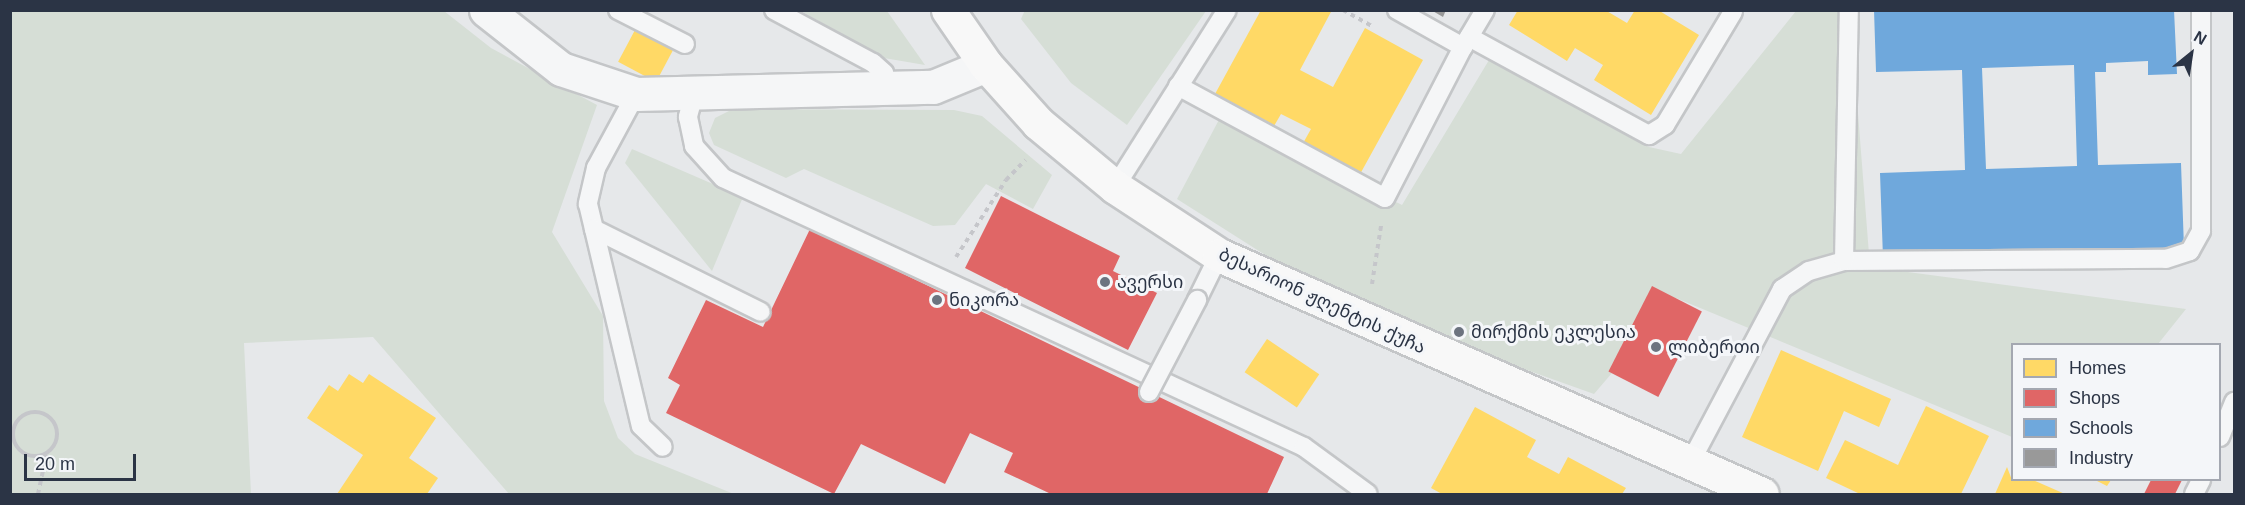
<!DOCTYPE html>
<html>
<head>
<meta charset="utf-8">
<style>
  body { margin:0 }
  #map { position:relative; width:2245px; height:505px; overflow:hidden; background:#e6e8ea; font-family:Helvetica,"Noto Sans Georgian",sans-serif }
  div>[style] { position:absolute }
  .green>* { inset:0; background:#d6ded6 }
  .homes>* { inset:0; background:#ffd966; transform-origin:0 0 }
  .shops>* { inset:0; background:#e06666; transform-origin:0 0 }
  .schools>* { inset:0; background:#6fa8dc }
  .industry>* { inset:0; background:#999 }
  .path>* { height:4px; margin-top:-2px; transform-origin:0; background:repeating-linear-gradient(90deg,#c5c6ca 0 4.5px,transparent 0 9px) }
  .path>.ring { margin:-2px; padding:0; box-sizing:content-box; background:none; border:4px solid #c5c6ca; border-radius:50% }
  .roads { filter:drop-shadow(2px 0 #c4c6c8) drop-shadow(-2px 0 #c4c6c8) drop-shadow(0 2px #c4c6c8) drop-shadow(0 -2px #c4c6c8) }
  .service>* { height:18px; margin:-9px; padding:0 9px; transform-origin:9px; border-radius:9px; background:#f5f6f7 }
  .minor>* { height:33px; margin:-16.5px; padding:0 16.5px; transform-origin:16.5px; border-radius:16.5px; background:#f5f6f7 }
  .secondary>* { height:33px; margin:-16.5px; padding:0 16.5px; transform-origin:16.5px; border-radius:16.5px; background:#f8f8f8 }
  .bridges { filter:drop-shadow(2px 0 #c4c6c8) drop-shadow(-2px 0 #c4c6c8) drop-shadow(0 2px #c4c6c8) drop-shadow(0 -2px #c4c6c8) }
  .service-bridge>* { height:18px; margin:-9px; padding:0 9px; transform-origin:9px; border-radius:9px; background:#f5f6f7 }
  .dots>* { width:16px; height:16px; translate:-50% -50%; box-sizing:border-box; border:3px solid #f4f6f9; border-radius:50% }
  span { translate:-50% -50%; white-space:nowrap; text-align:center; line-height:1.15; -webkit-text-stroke:6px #f4f6f9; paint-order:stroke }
  .poi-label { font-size:18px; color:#2b3445 }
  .left { translate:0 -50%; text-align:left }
  .street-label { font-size:18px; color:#2b3445 }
  .frame { position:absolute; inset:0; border:12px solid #2b3445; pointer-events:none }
  .legend { position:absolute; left:2011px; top:343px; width:210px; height:138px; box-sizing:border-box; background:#f4f6f9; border:2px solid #a4a8b1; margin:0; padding:8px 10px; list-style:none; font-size:18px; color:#2b3445 }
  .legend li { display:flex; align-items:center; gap:12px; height:30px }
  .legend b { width:30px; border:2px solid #a4a8b1 }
  .north { position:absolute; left:2161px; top:24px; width:60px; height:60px; -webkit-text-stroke:4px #f4f6f9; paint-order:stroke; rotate:30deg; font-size:16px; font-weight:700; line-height:24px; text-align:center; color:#2b3445 }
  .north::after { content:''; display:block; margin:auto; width:21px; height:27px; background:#2b3445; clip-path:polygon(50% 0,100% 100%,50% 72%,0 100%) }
  .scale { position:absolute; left:24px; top:454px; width:112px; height:27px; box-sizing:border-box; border:3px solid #2b3445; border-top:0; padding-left:8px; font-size:18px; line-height:21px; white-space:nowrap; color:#2b3445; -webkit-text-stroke:4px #f4f6f9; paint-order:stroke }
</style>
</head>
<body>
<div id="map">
  <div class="green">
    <i style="clip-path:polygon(1025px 10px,1206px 10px,1206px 11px,1127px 125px,1071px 83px,1021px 19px)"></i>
    <i style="clip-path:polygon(10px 11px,444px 11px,491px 48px,597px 105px,552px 232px,603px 316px,604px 401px,618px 438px,635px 454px,734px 494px,509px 494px,373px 337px,244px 343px,251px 494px,11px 494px)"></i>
    <i style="clip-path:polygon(801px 11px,887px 11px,925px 65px,884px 58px)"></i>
    <i style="clip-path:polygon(1796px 11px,1850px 11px,1870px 267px,2186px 309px,2158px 344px,2012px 344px,2012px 437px,1676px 298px,1594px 394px,1344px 305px,1177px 199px,1222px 114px,1402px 205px,1489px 60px,1649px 147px,1681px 154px)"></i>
    <i style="clip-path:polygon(733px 109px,954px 110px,982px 116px,1052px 175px,1033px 209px,986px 184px,955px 225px,933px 226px,804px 169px,786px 178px,714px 145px,709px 133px,715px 118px)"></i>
    <i style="clip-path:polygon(632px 149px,743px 197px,712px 271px,625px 163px)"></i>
  </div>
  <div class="homes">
    <i style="clip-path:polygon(1261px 10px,1332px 10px,1300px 70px,1333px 87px,1365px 28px,1423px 60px,1359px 176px,1302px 145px,1311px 129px,1281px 114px,1274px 126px,1215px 94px)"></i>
    <i style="clip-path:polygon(1518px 10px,1605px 10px,1627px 23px,1635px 10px,1658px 10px,1699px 35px,1651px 115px,1594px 80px,1603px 65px,1575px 48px,1567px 61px,1509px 25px)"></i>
    <i style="left:635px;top:30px;width:43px;height:36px;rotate:28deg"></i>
    <i style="left:1267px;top:339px;width:63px;height:40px;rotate:34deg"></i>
    <i style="clip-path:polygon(1781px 350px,1891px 399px,1879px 427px,1844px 411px,1818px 471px,1742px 437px)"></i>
    <i style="clip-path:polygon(349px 374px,363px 383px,369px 374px,436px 418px,409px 458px,438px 478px,427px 494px,337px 494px,363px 455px,307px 418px,329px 385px,338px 391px)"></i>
    <i style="clip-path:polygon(1926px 406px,1989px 436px,1961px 494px,1860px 494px,1826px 478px,1845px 440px,1898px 465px)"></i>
    <i style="clip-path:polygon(1475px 407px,1536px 440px,1527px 457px,1559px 474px,1568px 457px,1626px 488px,1622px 494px,1442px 494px,1431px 488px)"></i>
    <i style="clip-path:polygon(2007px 467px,2012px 480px,2033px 480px,2065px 494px,1995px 494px)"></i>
    <i style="clip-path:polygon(2095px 480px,2111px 480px,2107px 486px)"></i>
  </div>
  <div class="shops">
    <i style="clip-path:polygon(1001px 196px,1120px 256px,1113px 271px,1157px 293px,1128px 350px,965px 268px)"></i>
    <i style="clip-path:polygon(810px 229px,1284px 457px,1267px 494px,1051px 494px,1004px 472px,1013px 453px,970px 433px,945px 484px,861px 444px,834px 494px,666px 413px,680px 385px,668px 378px,706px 300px,763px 327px)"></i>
    <i style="left:1652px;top:286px;width:56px;height:96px;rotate:27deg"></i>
    <i style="clip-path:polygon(2151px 480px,2182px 480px,2175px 494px,2144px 494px)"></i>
  </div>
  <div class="schools">
    <i style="clip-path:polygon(evenodd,1874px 10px,2174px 10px,2177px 74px,2148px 75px,2148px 61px,2106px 63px,2106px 72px,2095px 72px,2098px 165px,2181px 163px,2184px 248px,1883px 258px,1880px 173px,1965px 170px,1962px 70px,1876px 72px,1874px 10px,2074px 65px,2077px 166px,1986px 169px,1982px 68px,2074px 65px)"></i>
  </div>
  <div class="industry">
    <i style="clip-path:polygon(1431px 10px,1446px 10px,1443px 17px)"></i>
  </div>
  <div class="path">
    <i style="left:1343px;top:10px;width:35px;rotate:29deg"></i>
    <i style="left:956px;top:257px;width:92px;rotate:-57deg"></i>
    <i style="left:1006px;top:180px;width:28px;rotate:-46deg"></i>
    <i style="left:1372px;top:284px;width:59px;rotate:-81.2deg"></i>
    <i class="ring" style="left:13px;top:412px;width:40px;height:40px"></i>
    <i style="left:38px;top:494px;width:43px;rotate:-77.9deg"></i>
  </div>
  <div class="roads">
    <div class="service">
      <i style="left:618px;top:10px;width:75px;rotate:26.9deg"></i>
      <i style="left:774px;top:10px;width:112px;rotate:28.2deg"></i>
      <i style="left:873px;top:63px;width:15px;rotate:42deg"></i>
      <i style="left:884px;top:73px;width:16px;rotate:75deg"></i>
      <i style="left:1397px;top:10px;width:76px;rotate:29.3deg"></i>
      <i style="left:1463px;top:47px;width:43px;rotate:-59.3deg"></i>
      <i style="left:1469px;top:37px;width:205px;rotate:28.6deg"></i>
      <i style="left:1649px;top:135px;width:19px;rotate:-32deg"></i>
      <i style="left:1665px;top:125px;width:132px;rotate:-59deg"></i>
      <i style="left:1178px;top:86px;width:235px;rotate:28.4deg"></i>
      <i style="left:1385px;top:198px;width:170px;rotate:-62.7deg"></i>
      <i style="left:636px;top:94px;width:84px;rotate:118.4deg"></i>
      <i style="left:596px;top:168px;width:37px;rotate:103deg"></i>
      <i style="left:588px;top:204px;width:228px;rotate:76.6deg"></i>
      <i style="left:641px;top:426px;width:30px;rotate:44deg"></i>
      <i style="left:694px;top:94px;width:24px;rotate:105deg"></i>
      <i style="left:688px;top:117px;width:30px;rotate:78deg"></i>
      <i style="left:694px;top:146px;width:43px;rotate:47.8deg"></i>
      <i style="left:723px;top:178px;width:640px;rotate:24.84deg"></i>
      <i style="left:1304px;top:447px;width:79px;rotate:36.3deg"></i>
      <i style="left:1115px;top:187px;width:209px;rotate:-57.7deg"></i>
      <i style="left:594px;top:229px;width:186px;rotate:26.4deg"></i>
      <i style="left:1844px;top:261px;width:322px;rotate:-0.4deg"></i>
      <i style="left:2166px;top:259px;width:25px;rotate:-18deg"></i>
      <i style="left:2190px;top:251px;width:23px;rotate:-61deg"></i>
      <i style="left:2201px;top:231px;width:221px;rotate:-90deg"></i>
      <i style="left:1197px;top:300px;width:50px;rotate:-63.9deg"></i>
      <i style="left:2220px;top:437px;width:38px;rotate:-68deg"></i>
      <i style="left:1691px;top:461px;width:195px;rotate:-62.1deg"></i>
      <i style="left:1782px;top:289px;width:32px;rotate:-34deg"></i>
      <i style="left:1809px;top:271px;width:36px;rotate:-16deg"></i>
      <i style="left:1844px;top:261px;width:251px;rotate:-88.9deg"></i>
      <i style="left:2194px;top:494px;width:16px;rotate:-63deg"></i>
    </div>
    <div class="minor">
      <i style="left:486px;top:10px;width:95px;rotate:38.2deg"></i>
      <i style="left:561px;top:69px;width:79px;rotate:18.4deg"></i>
      <i style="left:636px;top:94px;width:297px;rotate:-1.4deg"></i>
      <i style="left:933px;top:87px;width:57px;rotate:-22.5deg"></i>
    </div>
    <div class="secondary">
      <i style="left:948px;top:10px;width:67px;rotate:55.4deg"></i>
      <i style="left:986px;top:65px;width:78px;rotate:48.1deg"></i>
      <i style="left:1038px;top:123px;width:100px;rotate:39.7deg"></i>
      <i style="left:1115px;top:187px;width:124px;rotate:33.2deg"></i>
      <i style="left:1219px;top:255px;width:593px;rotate:23.76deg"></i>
    </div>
  </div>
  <div class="bridges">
    <div class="service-bridge">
      <i style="left:1149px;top:392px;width:104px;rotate:-62.4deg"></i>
    </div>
  </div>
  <div class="dots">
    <i style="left:1105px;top:282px;background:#6c737f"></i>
    <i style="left:937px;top:300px;background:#6c737f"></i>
    <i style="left:1459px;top:332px;background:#6c737f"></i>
    <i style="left:1656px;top:347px;background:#6c737f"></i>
  </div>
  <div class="poi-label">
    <span class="left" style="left:1117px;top:282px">ავერსი</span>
    <span class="left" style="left:949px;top:300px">ნიკორა</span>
    <span class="left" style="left:1471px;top:332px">მირქმის ეკლესია</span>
    <span class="left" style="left:1668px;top:347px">ლიბერთი</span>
  </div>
  <div class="street-label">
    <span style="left:1322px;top:301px;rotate:25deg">ბესარიონ ჟღენტის ქუჩა</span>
  </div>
  <div class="frame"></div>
  <ul class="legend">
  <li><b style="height:16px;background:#ffd966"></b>Homes</li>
  <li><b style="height:16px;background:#e06666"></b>Shops</li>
  <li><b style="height:16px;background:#6fa8dc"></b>Schools</li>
  <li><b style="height:16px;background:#999"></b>Industry</li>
  </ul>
  <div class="north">N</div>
  <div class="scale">20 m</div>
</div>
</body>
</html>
